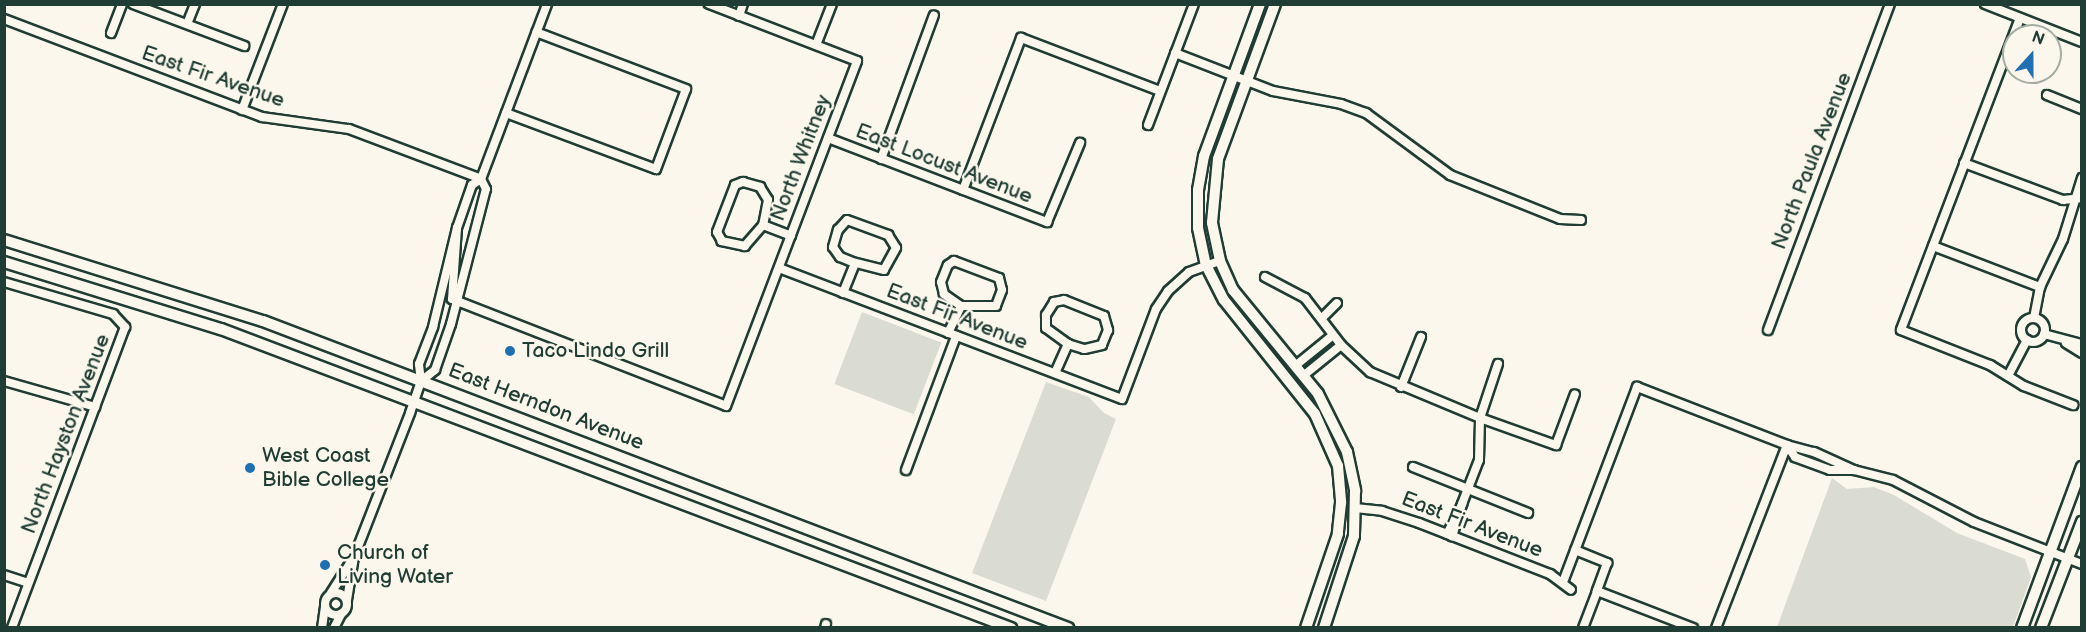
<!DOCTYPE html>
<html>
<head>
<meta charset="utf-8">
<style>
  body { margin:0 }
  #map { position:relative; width:2086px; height:632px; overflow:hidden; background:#fbf7ec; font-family:"Balsamiq Sans",sans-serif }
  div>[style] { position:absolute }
  .green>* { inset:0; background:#dbdcd1; transform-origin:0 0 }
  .roads { filter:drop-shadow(2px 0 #1f3d34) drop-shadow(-2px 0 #1f3d34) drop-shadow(0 2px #1f3d34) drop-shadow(0 -2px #1f3d34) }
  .minor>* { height:8px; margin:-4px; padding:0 4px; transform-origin:4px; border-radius:4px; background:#fbf7ec }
  .minor>.ring { margin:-4px; padding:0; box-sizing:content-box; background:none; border:8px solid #fbf7ec; border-radius:50% }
  .major>* { height:10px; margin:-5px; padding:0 5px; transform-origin:5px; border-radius:5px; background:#fbf7ec }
  .dots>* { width:16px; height:16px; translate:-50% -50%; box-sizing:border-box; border:3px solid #fbf7ec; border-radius:50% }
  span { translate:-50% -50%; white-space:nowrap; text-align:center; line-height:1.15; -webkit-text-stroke:5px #fbf7ec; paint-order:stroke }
  .street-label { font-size:21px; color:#1f3d34 }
  .poi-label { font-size:21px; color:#1f3d34 }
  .left { translate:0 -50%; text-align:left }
  .frame { position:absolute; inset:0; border:6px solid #1f3d34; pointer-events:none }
  .north { position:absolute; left:2002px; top:24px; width:60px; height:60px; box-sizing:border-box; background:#fbf7ec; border:2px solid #a3ada2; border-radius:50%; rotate:21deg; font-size:16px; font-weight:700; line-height:24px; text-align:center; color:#1f3d34 }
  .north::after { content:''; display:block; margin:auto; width:21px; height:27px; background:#1f6fb2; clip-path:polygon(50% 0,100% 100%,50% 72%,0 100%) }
</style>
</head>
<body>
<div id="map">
  <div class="green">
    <i style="left:862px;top:312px;width:85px;height:77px;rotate:21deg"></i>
    <i style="clip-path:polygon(1046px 382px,1089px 397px,1104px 413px,1116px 419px,1046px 601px,972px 573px)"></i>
    <i style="clip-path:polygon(1832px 478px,1847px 489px,1874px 487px,1894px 495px,1957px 533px,2025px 559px,2031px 577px,2013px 627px,1777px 627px)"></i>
  </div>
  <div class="roads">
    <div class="minor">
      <i style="left:133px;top:4px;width:119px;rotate:20.7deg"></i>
      <i style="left:1985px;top:4px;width:104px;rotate:21.4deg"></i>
      <i style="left:739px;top:16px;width:13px;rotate:-72deg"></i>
      <i style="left:2020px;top:18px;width:334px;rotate:110.9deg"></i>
      <i style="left:1901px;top:330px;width:96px;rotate:21.5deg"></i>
      <i style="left:1990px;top:365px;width:40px;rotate:32deg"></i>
      <i style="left:2024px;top:386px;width:53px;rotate:21.2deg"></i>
      <i style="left:4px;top:19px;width:276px;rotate:20.8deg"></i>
      <i style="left:262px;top:117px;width:88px;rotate:7.9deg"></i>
      <i style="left:349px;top:129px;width:141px;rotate:20.7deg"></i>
      <i style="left:187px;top:24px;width:22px;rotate:-68deg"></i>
      <i style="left:111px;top:33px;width:31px;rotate:-69deg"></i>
      <i style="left:816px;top:45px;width:44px;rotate:-68.7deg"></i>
      <i style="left:1175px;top:53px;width:105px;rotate:21.2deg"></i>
      <i style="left:1273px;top:91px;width:69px;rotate:10.8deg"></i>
      <i style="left:1341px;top:104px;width:27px;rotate:20deg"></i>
      <i style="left:1366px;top:113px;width:104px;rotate:36.4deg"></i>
      <i style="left:1450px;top:175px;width:118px;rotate:21.8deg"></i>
      <i style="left:1560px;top:219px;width:21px;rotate:3deg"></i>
      <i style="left:2047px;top:95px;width:38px;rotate:22deg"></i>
      <i style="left:242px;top:110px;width:114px;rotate:-68.9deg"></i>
      <i style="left:506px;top:113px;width:160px;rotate:20.5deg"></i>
      <i style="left:656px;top:169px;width:85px;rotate:-69.4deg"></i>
      <i style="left:686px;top:89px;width:160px;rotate:-159.2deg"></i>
      <i style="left:1148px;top:125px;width:129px;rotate:-69.2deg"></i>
      <i style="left:828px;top:138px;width:235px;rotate:21deg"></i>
      <i style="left:1047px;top:222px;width:86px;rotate:-67.3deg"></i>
      <i style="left:881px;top:159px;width:153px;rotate:-69.8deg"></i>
      <i style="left:1964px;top:163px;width:106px;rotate:20.5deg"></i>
      <i style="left:2063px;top:200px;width:19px;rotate:-6deg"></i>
      <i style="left:963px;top:190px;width:163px;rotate:-69.1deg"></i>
      <i style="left:1021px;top:38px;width:149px;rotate:20.9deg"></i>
      <i style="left:763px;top:225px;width:28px;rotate:131deg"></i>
      <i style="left:745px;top:246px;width:24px;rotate:-168deg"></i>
      <i style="left:722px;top:241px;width:10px;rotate:-119deg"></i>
      <i style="left:717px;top:232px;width:50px;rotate:-69deg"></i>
      <i style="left:735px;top:185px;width:9px;rotate:-21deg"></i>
      <i style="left:743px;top:182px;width:18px;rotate:16deg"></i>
      <i style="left:760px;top:187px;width:15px;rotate:58deg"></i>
      <i style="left:768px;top:200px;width:25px;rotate:101deg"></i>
      <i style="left:763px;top:225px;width:30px;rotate:21deg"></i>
      <i style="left:457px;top:228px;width:71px;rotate:94deg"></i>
      <i style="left:452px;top:299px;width:294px;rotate:21.3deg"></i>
      <i style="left:726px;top:406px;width:369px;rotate:-69.2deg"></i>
      <i style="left:857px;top:61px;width:159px;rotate:-158.9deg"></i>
      <i style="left:1933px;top:246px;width:115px;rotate:21deg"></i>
      <i style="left:779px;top:268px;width:367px;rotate:20.9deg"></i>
      <i style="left:1122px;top:399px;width:96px;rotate:-69.3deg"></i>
      <i style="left:1156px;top:309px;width:22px;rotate:-56deg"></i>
      <i style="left:1168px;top:291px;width:28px;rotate:-42deg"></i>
      <i style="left:1189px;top:272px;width:33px;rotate:-20deg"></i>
      <i style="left:1265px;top:277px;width:45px;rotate:27.7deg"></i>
      <i style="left:1305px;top:298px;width:59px;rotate:52.5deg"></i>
      <i style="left:1341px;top:345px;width:40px;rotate:43deg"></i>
      <i style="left:1370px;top:372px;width:119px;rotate:22.7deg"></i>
      <i style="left:1480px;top:418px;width:81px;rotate:19.6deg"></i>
      <i style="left:1556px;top:445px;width:54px;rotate:-69.6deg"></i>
      <i style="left:4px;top:282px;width:114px;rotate:16.4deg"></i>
      <i style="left:113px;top:314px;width:18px;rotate:47deg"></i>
      <i style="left:125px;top:327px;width:322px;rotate:110.6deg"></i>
      <i style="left:843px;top:293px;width:32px;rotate:-68deg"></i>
      <i style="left:855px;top:263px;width:16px;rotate:-158deg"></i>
      <i style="left:840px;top:257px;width:12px;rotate:-125deg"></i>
      <i style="left:833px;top:247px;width:18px;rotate:-74deg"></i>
      <i style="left:838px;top:230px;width:13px;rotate:-48deg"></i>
      <i style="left:847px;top:220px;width:44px;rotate:20.1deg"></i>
      <i style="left:888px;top:235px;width:15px;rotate:58deg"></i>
      <i style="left:896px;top:248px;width:25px;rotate:119deg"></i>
      <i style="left:884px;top:270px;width:30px;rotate:-166deg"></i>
      <i style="left:1322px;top:318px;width:21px;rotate:-45deg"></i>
      <i style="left:2034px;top:318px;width:32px;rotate:-79deg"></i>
      <i style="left:2040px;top:287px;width:53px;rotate:-64.4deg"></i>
      <i style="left:2063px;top:239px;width:64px;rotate:-72.7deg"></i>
      <i class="ring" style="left:2021px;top:318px;width:16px;height:16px"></i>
      <i style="left:1768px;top:330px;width:348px;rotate:-69.5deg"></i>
      <i style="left:948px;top:333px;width:30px;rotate:-64deg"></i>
      <i style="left:961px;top:306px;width:21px;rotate:-145deg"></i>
      <i style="left:944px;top:294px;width:12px;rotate:-104deg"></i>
      <i style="left:941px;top:282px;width:18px;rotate:-68deg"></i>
      <i style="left:948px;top:265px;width:7px;rotate:-34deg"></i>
      <i style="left:954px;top:261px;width:48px;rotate:20.7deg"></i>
      <i style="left:999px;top:278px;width:12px;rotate:76deg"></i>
      <i style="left:1002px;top:290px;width:17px;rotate:111deg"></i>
      <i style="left:996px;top:306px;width:35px;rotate:180deg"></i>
      <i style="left:2044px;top:334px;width:39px;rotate:15deg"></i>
      <i style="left:2066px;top:343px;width:19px;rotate:32deg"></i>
      <i style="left:1295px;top:366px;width:49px;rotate:-39.2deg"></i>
      <i style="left:1055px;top:373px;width:32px;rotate:-66deg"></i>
      <i style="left:1068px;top:344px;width:27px;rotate:-144deg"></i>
      <i style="left:1046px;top:328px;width:13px;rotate:-90deg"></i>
      <i style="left:1046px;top:315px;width:15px;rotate:-58deg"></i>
      <i style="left:1054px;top:302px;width:10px;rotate:-11deg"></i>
      <i style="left:1064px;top:300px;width:43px;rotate:21.8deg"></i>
      <i style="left:1104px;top:316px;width:15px;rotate:74deg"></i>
      <i style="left:1108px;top:330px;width:16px;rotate:112deg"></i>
      <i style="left:1102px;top:345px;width:18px;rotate:167deg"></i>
      <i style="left:1084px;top:349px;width:17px;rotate:-163deg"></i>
      <i style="left:1303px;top:376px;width:49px;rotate:-39.2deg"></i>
      <i style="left:2008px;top:376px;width:41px;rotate:-62.2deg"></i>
      <i style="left:4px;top:381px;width:95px;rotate:15.9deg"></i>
      <i style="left:421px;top:381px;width:18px;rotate:-38deg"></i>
      <i style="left:435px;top:370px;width:49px;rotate:-70.8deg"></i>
      <i style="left:451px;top:324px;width:139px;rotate:-75.5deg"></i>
      <i style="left:486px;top:189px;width:11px;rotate:-117deg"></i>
      <i style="left:1401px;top:387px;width:54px;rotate:-68.2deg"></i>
      <i style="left:1787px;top:445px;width:28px;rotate:15deg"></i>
      <i style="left:1814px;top:452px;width:44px;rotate:24.2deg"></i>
      <i style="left:1854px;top:470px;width:24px;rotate:180deg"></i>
      <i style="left:1830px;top:470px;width:37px;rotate:-160deg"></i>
      <i style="left:1795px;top:457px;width:14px;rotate:-124deg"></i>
      <i style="left:1413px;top:467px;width:124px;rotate:21.8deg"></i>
      <i style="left:906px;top:470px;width:143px;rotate:-69.5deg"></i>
      <i style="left:1854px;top:470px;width:40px;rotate:14.4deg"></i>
      <i style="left:1893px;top:480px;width:91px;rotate:27.4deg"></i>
      <i style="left:1974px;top:522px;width:116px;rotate:21.3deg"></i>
      <i style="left:1462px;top:504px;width:47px;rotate:-68.9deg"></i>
      <i style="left:1479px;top:460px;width:42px;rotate:-88.6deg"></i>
      <i style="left:1480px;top:418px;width:57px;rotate:-71.6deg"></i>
      <i style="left:1355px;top:508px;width:27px;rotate:6deg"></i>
      <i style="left:1382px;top:511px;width:39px;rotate:18deg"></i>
      <i style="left:1419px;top:523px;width:141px;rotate:21.3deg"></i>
      <i style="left:1550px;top:574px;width:26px;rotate:37deg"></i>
      <i style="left:1447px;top:534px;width:34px;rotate:-63deg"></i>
      <i style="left:1462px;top:504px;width:34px;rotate:107deg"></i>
      <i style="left:1575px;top:550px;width:35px;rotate:22deg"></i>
      <i style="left:1607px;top:563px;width:30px;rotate:110deg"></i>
      <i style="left:1597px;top:591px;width:103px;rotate:21.1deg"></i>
      <i style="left:4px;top:575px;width:25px;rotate:18deg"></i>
      <i style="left:1563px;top:582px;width:209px;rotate:-69.2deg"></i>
      <i style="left:1637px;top:387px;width:161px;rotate:21.1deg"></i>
      <i style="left:1787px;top:445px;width:196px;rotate:111.2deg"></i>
      <i class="ring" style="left:325px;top:593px;width:14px;height:14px"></i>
      <i style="left:331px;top:593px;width:43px;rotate:-57.4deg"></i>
      <i style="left:354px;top:557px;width:155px;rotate:-68.7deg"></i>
      <i style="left:410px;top:413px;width:34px;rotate:-71deg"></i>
      <i style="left:421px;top:381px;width:17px;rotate:-97deg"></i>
      <i style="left:419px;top:364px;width:40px;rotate:-69deg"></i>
      <i style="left:433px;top:327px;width:102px;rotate:-76.4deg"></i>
      <i style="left:457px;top:228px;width:46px;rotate:-70.8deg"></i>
      <i style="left:472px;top:185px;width:11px;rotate:-34deg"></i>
      <i style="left:481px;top:179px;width:187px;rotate:-69.3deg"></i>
      <i style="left:347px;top:600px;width:44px;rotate:-80.8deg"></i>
      <i style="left:322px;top:628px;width:22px;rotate:-82deg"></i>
      <i style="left:334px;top:628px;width:16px;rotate:-63deg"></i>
      <i style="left:825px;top:628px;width:4px;rotate:-76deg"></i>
      <i style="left:1583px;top:628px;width:40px;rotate:-69deg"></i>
    </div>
    <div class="major">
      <i style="left:1260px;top:4px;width:162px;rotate:110.2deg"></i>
      <i style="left:1204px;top:156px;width:35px;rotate:100deg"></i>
      <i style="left:1198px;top:190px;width:38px;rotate:90deg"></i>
      <i style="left:1198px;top:228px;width:38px;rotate:78deg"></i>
      <i style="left:1206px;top:265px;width:39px;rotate:63deg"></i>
      <i style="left:1224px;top:300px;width:146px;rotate:51.4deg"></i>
      <i style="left:1315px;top:414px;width:57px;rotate:66.1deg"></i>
      <i style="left:1338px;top:466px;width:37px;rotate:85deg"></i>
      <i style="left:1341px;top:503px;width:31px;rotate:96deg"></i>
      <i style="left:1338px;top:534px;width:99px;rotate:108.8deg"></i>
      <i style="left:1275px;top:4px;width:165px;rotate:110.2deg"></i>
      <i style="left:1218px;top:159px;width:64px;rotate:95.4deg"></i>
      <i style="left:1212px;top:223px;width:39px;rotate:78deg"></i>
      <i style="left:1220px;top:261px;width:32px;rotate:66deg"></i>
      <i style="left:1233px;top:290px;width:134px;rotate:50.7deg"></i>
      <i style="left:1318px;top:394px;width:65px;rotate:63.4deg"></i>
      <i style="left:1347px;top:452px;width:40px;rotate:78deg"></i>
      <i style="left:1355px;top:491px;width:45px;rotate:91.3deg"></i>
      <i style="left:1354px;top:536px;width:97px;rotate:108.1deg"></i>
      <i style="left:4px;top:240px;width:271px;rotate:17.4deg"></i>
      <i style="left:263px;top:321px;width:862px;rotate:20.88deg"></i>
      <i style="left:4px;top:262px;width:227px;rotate:17.2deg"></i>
      <i style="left:221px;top:329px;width:845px;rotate:20.73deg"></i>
      <i style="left:2022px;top:628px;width:172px;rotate:-69.6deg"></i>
      <i style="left:2041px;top:628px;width:114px;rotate:-68.9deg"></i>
    </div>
  </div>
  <div class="dots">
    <i style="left:510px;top:351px;background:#1f6fb2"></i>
    <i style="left:250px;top:468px;background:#1f6fb2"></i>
    <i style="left:325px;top:565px;background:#1f6fb2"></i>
  </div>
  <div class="street-label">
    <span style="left:213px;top:77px;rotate:19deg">East Fir Avenue</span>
    <span style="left:801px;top:158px;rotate:-69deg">North Whitney</span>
    <span style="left:1812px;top:161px;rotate:-69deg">North Paula Avenue</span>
    <span style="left:944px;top:164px;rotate:21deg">East Locust Avenue</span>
    <span style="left:957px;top:317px;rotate:21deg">East Fir Avenue</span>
    <span style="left:546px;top:407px;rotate:21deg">East Herndon Avenue</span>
    <span style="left:66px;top:434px;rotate:-69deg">North Hayston Avenue</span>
    <span style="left:1472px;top:525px;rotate:21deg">East Fir Avenue</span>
  </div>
  <div class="poi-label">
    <span class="left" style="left:522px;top:351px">Taco Lindo Grill</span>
    <span class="left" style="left:262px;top:468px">West Coast<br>Bible College</span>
    <span class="left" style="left:337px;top:565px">Church of<br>Living Water</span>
  </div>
  <div class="frame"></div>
  <div class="north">N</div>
</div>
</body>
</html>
